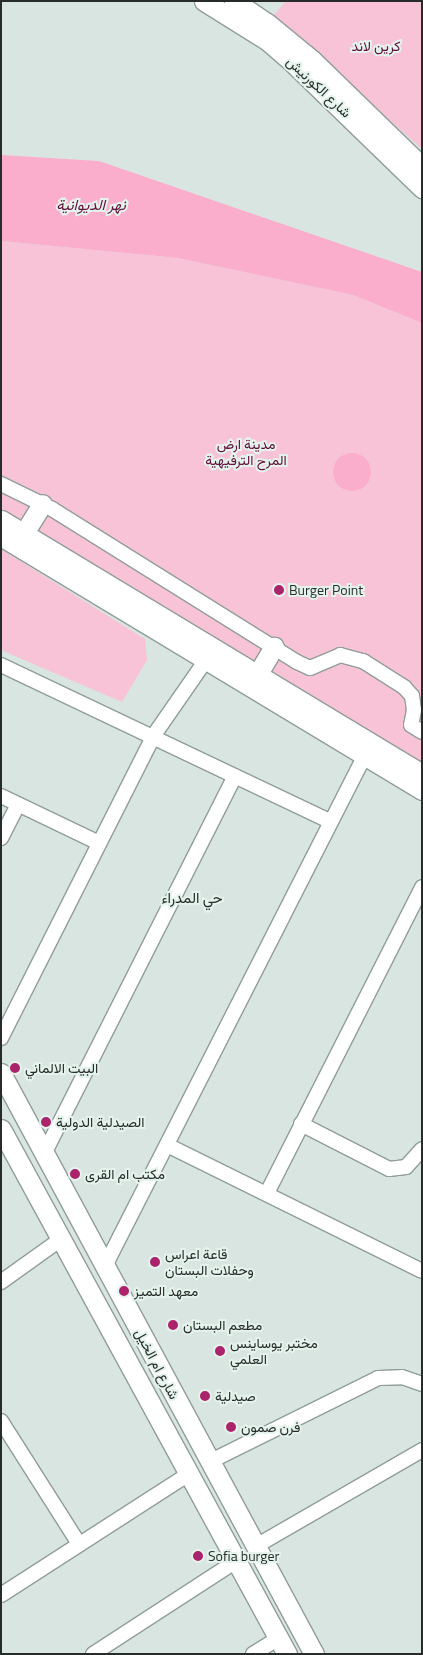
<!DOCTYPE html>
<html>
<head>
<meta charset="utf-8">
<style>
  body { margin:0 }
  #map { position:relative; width:423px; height:1655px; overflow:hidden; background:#d8e5e0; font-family:"Titillium Web",Vazirmatn,sans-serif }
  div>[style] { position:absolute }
  .green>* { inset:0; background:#f8c3d7 }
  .water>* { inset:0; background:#faaecc }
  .round { border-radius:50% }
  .roads { filter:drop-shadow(1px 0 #909d98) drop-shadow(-1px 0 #909d98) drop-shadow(0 1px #909d98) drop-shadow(0 -1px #909d98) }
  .street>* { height:14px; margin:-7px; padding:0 7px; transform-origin:7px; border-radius:7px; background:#fff }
  .secondary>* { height:19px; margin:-9.5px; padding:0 9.5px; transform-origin:9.5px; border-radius:9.5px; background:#fff }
  .dots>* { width:14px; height:14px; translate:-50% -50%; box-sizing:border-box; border:2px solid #e5f3ed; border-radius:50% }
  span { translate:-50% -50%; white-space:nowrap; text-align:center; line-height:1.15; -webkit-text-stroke:4px #e5f3ed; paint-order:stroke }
  .park-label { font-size:14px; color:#600e3a }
  .street-label { font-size:14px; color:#272c2a }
  .poi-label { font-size:14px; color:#272c2a }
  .left { translate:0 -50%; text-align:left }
  .water-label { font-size:15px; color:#62103b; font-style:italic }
  .neighbourhood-label { font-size:15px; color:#272c2a }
  .frame { position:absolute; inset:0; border:2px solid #272c2a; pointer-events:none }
</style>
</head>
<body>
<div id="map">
  <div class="green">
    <i style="clip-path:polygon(286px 1px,422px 1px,422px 149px,273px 16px)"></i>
    <i style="clip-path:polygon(1px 241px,178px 258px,353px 295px,422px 323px,422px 764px,1px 510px)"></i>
    <i style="clip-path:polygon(1px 549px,145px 639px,147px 660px,122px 702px,1px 650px)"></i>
  </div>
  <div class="water">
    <i style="clip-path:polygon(1px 155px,99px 161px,422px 272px,422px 323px,353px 295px,178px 258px,1px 241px)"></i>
    <i class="round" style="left:333px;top:453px;width:38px;height:38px"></i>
  </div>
  <div class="roads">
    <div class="street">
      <i style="left:1px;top:484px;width:57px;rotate:26.1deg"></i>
      <i style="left:52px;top:509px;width:289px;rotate:32deg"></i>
      <i style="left:297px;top:662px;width:14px;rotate:25deg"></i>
      <i style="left:310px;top:668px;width:33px;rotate:-23deg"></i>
      <i style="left:340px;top:655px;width:24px;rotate:15deg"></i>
      <i style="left:363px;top:661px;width:49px;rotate:32.4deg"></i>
      <i style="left:404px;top:687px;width:12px;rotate:48deg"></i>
      <i style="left:412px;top:696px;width:14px;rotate:82deg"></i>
      <i style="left:414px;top:710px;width:15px;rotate:101deg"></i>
      <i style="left:411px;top:725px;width:13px;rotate:32deg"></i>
      <i style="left:1px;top:665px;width:365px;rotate:25.4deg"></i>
      <i style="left:1px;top:796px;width:109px;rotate:25.6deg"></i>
      <i style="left:1px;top:838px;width:37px;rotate:-63deg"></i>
      <i style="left:1px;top:1038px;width:339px;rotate:-63.2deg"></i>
      <i style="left:154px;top:735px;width:91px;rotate:-55.3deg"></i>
      <i style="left:301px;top:1124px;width:99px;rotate:27.1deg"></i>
      <i style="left:389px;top:1169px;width:17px;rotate:-7deg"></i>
      <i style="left:406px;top:1167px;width:24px;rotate:-48deg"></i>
      <i style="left:167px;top:1145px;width:284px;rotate:26.3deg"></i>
      <i style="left:45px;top:1152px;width:421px;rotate:-63.2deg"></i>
      <i style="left:267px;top:1193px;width:343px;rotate:-63.1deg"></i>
      <i style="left:105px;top:1266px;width:573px;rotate:-63.03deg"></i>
      <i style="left:1px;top:1282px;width:74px;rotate:-35.6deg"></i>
      <i style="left:1px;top:1421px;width:146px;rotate:57.6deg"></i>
      <i style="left:209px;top:1462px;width:189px;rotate:-26.4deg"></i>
      <i style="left:378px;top:1378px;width:24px;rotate:-2deg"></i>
      <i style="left:402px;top:1377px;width:21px;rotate:19deg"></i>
      <i style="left:256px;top:1546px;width:192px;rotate:-30deg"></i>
      <i style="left:1px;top:1595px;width:224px;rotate:-32.8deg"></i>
      <i style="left:93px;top:1654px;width:173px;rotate:-33deg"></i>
      <i style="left:253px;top:1654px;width:31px;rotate:-32deg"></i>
    </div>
    <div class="secondary">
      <i style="left:204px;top:1px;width:75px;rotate:32deg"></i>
      <i style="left:268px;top:41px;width:33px;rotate:41deg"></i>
      <i style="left:293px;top:63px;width:180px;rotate:44.1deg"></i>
      <i style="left:234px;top:1px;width:40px;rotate:34deg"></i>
      <i style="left:267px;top:23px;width:58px;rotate:39.4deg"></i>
      <i style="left:312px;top:60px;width:153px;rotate:44.2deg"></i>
      <i style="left:1px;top:520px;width:492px;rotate:31.1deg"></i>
      <i style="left:24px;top:533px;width:34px;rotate:-58deg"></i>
      <i style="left:1px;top:536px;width:492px;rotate:31.1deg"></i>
      <i style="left:257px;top:675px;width:33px;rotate:-59deg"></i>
      <i style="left:1px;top:1073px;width:660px;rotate:61.69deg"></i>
      <i style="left:1px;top:1129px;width:598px;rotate:61.42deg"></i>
    </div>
  </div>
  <div class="dots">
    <i style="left:279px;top:590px;background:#ab246b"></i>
    <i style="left:15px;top:1068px;background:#ab246b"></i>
    <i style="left:46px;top:1122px;background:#ab246b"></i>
    <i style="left:75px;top:1174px;background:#ab246b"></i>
    <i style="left:155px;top:1262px;background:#ab246b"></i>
    <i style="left:124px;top:1291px;background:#ab246b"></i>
    <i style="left:173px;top:1325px;background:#ab246b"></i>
    <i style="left:220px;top:1351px;background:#ab246b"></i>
    <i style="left:205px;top:1396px;background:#ab246b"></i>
    <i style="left:231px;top:1427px;background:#ab246b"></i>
    <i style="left:198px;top:1556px;background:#ab246b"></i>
  </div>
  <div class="park-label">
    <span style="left:376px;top:46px">كرين لاند</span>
    <span style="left:246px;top:452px">مدينة ارض<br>المرح الترفيهية</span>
  </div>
  <div class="street-label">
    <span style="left:319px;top:87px;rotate:43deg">شارع الكورنيش</span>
    <span style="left:157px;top:1364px;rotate:62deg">شارع ام الخيل</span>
  </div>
  <div class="poi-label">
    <span class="left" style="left:289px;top:590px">Burger Point</span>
    <span class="left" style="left:25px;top:1068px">البيت الالماني</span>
    <span class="left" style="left:56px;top:1122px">الصيدلية الدولية</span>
    <span class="left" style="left:85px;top:1174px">مكتب ام القرى</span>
    <span class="left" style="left:165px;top:1262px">قاعة اعراس<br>وحفلات البستان</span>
    <span class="left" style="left:134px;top:1291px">معهد التميز</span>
    <span class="left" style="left:183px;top:1325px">مطعم البستان</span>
    <span class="left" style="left:230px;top:1351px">مختبر يوساينس<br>العلمي</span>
    <span class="left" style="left:215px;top:1396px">صيدلية</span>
    <span class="left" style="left:241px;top:1427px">فرن صمون</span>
    <span class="left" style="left:208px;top:1556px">Sofia burger</span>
  </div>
  <div class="water-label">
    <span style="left:91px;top:205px">نهر الديوانية</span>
  </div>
  <div class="neighbourhood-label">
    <span style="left:192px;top:898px">حي المدراء</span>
  </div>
  <div class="frame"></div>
</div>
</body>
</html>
